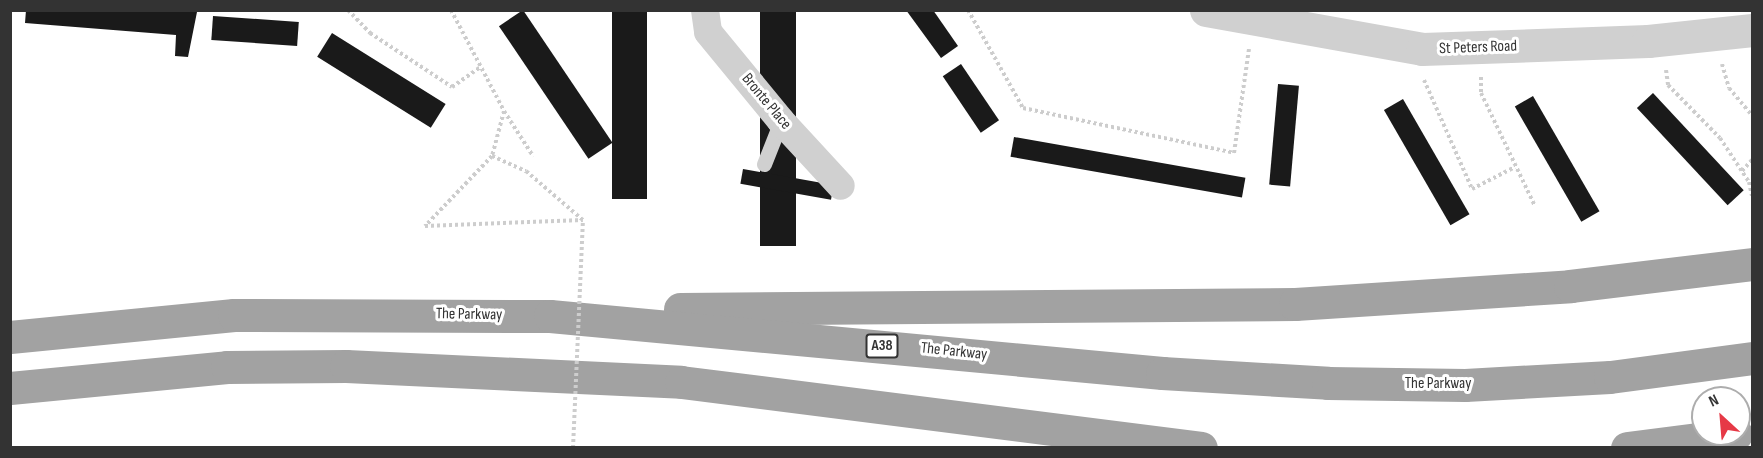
<!DOCTYPE html>
<html>
<head>
<meta charset="utf-8">
<style>
  body { margin:0 }
  #map { position:relative; width:1763px; height:458px; overflow:hidden; background:#fff; font-family:"Sofia Sans Condensed",sans-serif }
  div>[style] { position:absolute }
  .building>* { inset:0; background:#1a1a1a; transform-origin:0 0 }
  .path>* { height:4px; margin-top:-2px; transform-origin:0; background:repeating-linear-gradient(90deg,#cdcdcd 0 3px,transparent 0 6px) }
  .service>* { height:15px; margin:-7.5px; padding:0 7.5px; transform-origin:7.5px; border-radius:7.5px; background:#d0d0d0 }
  .minor>* { height:28px; margin:-14px; padding:0 14px; transform-origin:14px; border-radius:14px; background:#d0d0d0 }
  .tertiary>* { height:33px; margin:-16.5px; padding:0 16.5px; transform-origin:16.5px; border-radius:16.5px; background:#d0d0d0 }
  .trunk>* { height:33px; margin:-16.5px; padding:0 16.5px; transform-origin:16.5px; border-radius:16.5px; background:#a2a2a2 }
  .path-bridge>* { height:4px; margin-top:-2px; transform-origin:0; background:repeating-linear-gradient(90deg,#cdcdcd 0 3px,transparent 0 6px) }
  span { translate:-50% -50%; white-space:nowrap; text-align:center; line-height:1.15; -webkit-text-stroke:6px #fff; paint-order:stroke }
  .shield-label span { padding:2px 4px; background:#fff; border:2px solid; border-radius:4px; -webkit-text-stroke-width:0 }
  .shield-label { font-size:15px; color:#333; font-weight:700 }
  .street-label { font-size:16px; color:#333 }
  .frame { position:absolute; inset:0; border:12px solid #333; pointer-events:none }
  .north { position:absolute; left:1691px; top:386px; width:60px; height:60px; box-sizing:border-box; background:#fff; border:2px solid #adadad; border-radius:50%; rotate:334deg; font-size:16px; font-weight:700; line-height:24px; text-align:center; color:#333 }
  .north::after { content:''; display:block; margin:auto; width:21px; height:27px; background:#e63946; clip-path:polygon(50% 0,100% 100%,50% 72%,0 100%) }
</style>
</head>
<body>
<div id="map">
  <div class="building">
    <i style="clip-path:polygon(26px 10px,184px 10px,197px 12px,188px 57px,175px 56px,176px 35px,25px 23px)"></i>
    <i style="left:523px;top:10px;width:160px;height:29px;rotate:56deg"></i>
    <i style="left:612px;top:10px;width:35px;height:189px"></i>
    <i style="left:760px;top:10px;width:36px;height:236px"></i>
    <i style="clip-path:polygon(906px 10px,933px 10px,958px 46px,941px 58px)"></i>
    <i style="left:213px;top:16px;width:86px;height:24px;rotate:4deg"></i>
    <i style="left:332px;top:33px;width:134px;height:28px;rotate:32deg"></i>
    <i style="left:961px;top:64px;width:68px;height:22px;rotate:56deg"></i>
    <i style="left:1278px;top:84px;width:21px;height:101px;rotate:5deg"></i>
    <i style="left:1653px;top:93px;width:133px;height:22px;rotate:47deg"></i>
    <i style="left:1533px;top:96px;width:133px;height:21px;rotate:60deg"></i>
    <i style="left:1403px;top:99px;width:133px;height:22px;rotate:60deg"></i>
    <i style="left:1014px;top:137px;width:235px;height:20px;rotate:10deg"></i>
    <i style="left:743px;top:169px;width:92px;height:15px;rotate:10deg"></i>
  </div>
  <div class="path">
    <i style="left:348px;top:10px;width:32px;rotate:46deg"></i>
    <i style="left:370px;top:33px;width:98px;rotate:33.4deg"></i>
    <i style="left:452px;top:87px;width:35px;rotate:-35deg"></i>
    <i style="left:451px;top:10px;width:114px;rotate:62.3deg"></i>
    <i style="left:504px;top:111px;width:47px;rotate:104.9deg"></i>
    <i style="left:492px;top:156px;width:97px;rotate:133.7deg"></i>
    <i style="left:425px;top:226px;width:158px;rotate:-2.2deg"></i>
    <i style="left:968px;top:10px;width:112px;rotate:60.7deg"></i>
    <i style="left:1023px;top:108px;width:216px;rotate:12deg"></i>
    <i style="left:1234px;top:153px;width:105px;rotate:-81.8deg"></i>
    <i style="left:1722px;top:64px;width:25px;rotate:74deg"></i>
    <i style="left:1729px;top:88px;width:35px;rotate:50deg"></i>
    <i style="left:1666px;top:70px;width:15px;rotate:82deg"></i>
    <i style="left:1668px;top:85px;width:74px;rotate:45.5deg"></i>
    <i style="left:1720px;top:138px;width:53px;rotate:56.6deg"></i>
    <i style="left:1749px;top:182px;width:14px;rotate:78deg"></i>
    <i style="left:1481px;top:77px;width:16px;rotate:90deg"></i>
    <i style="left:1481px;top:93px;width:125px;rotate:64.5deg"></i>
    <i style="left:1424px;top:80px;width:119px;rotate:66.2deg"></i>
    <i style="left:1472px;top:189px;width:48px;rotate:-27.1deg"></i>
    <i style="left:504px;top:111px;width:54px;rotate:57.2deg"></i>
    <i style="left:492px;top:156px;width:37px;rotate:24deg"></i>
    <i style="left:526px;top:171px;width:75px;rotate:40.7deg"></i>
    <i style="left:1742px;top:171px;width:15px;rotate:-48deg"></i>
  </div>
  <div class="service">
    <i style="left:764px;top:164px;width:46px;rotate:-68.4deg"></i>
  </div>
  <div class="minor">
    <i style="left:705px;top:10px;width:22px;rotate:82deg"></i>
    <i style="left:708px;top:32px;width:115px;rotate:50.6deg"></i>
    <i style="left:781px;top:121px;width:88px;rotate:47.3deg"></i>
  </div>
  <div class="tertiary">
    <i style="left:1206px;top:10px;width:219px;rotate:10.2deg"></i>
    <i style="left:1422px;top:49px;width:226px;rotate:-2deg"></i>
    <i style="left:1648px;top:41px;width:105px;rotate:-6deg"></i>
  </div>
  <div class="trunk">
    <i style="left:680px;top:309px;width:615px;rotate:-0.47deg"></i>
    <i style="left:1295px;top:304px;width:276px;rotate:-3.7deg"></i>
    <i style="left:1570px;top:286px;width:183px;rotate:-6.9deg"></i>
    <i style="left:10px;top:337px;width:225px;rotate:-5.6deg"></i>
    <i style="left:234px;top:315px;width:316px;rotate:0.2deg"></i>
    <i style="left:550px;top:316px;width:615px;rotate:5.32deg"></i>
    <i style="left:1162px;top:373px;width:166px;rotate:3.4deg"></i>
    <i style="left:1328px;top:383px;width:137px;rotate:0.8deg"></i>
    <i style="left:1465px;top:385px;width:145px;rotate:-3.2deg"></i>
    <i style="left:1610px;top:377px;width:143px;rotate:-7.6deg"></i>
    <i style="left:10px;top:388px;width:218px;rotate:-5.5deg"></i>
    <i style="left:227px;top:367px;width:119px;rotate:-0.5deg"></i>
    <i style="left:346px;top:366px;width:335px;rotate:2.7deg"></i>
    <i style="left:681px;top:382px;width:524px;rotate:7.23deg"></i>
    <i style="left:1627px;top:448px;width:110px;rotate:-7.3deg"></i>
  </div>
  <div class="path-bridge">
    <i style="left:573px;top:448px;width:228px;rotate:-87.5deg"></i>
  </div>
  <div class="shield-label">
    <span style="left:882px;top:346px">A38</span>
  </div>
  <div class="street-label">
    <span style="left:1478px;top:48px;rotate:-2deg">St Peters Road</span>
    <span style="left:766px;top:102px;rotate:50deg">Bronte Place</span>
    <span style="left:469px;top:315px;rotate:1deg">The Parkway</span>
    <span style="left:954px;top:352px;rotate:6deg">The Parkway</span>
    <span style="left:1438px;top:384px">The Parkway</span>
  </div>
  <div class="frame"></div>
  <div class="north">N</div>
</div>
</body>
</html>
